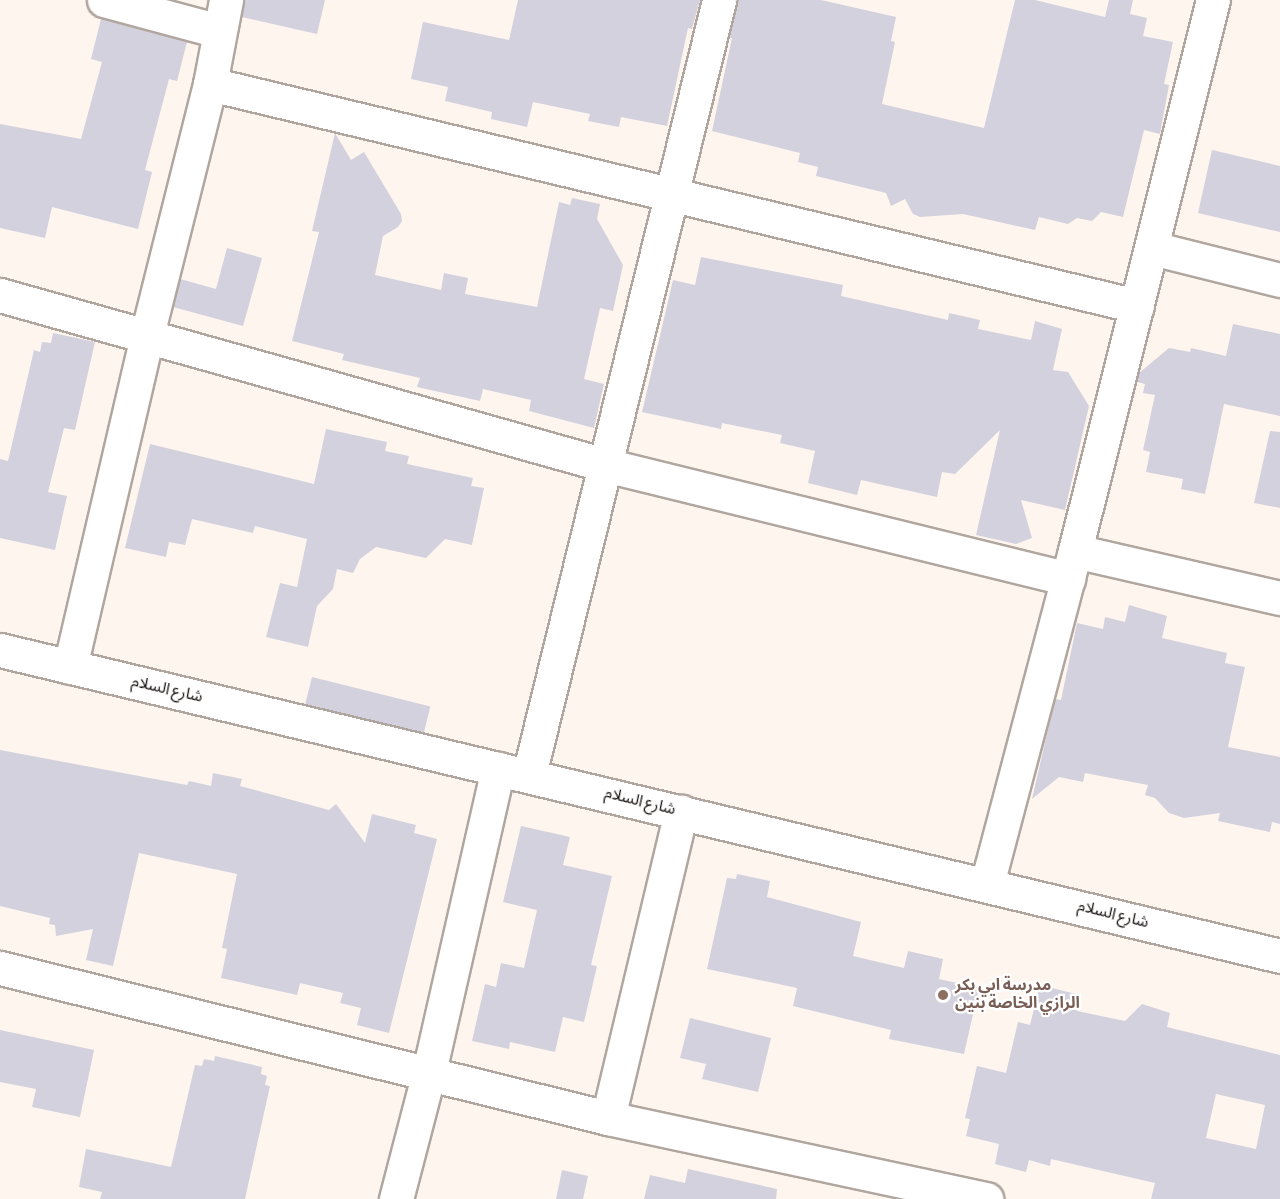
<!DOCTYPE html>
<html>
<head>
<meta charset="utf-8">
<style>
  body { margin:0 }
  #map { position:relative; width:1280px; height:1199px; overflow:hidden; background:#fef5ef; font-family:"Sofia Sans Condensed","Noto Sans Arabic",sans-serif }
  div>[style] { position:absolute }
  .building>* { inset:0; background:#d2d1dd; transform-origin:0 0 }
  .roads { filter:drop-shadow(2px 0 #b1a69f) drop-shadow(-2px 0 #b1a69f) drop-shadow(0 2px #b1a69f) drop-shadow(0 -2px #b1a69f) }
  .street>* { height:33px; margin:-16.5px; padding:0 16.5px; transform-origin:16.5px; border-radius:16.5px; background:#fff }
  .dots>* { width:16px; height:16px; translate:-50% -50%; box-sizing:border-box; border:3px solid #fff; border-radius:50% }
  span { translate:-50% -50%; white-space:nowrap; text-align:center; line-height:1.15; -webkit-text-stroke:4.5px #fff; paint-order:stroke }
  .street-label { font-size:16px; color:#14100e }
  .education-label { font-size:16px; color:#785e54; font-weight:700 }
  .left { translate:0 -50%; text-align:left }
</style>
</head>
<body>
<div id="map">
  <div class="building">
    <i style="clip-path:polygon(244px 0,325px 0,317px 34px,242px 17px)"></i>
    <i style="clip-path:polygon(518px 0,700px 0,692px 29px,688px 28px,667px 126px,621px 117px,619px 127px,588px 121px,590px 114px,533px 102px,527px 127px,491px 119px,492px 112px,445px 101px,448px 87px,411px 79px,423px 22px,509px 40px)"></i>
    <i style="clip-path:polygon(737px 0,821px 0,896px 17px,891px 41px,895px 42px,882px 104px,984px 128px,1015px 0,1035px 0,1105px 17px,1109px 0,1133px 0,1130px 14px,1147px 18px,1143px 36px,1173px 42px,1164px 84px,1169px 85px,1160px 134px,1144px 130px,1123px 217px,1101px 212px,1092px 221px,1077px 218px,1068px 224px,1039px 217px,1035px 230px,963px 214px,920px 217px,913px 214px,905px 199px,891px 206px,886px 193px,816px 176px,818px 167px,798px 162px,800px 153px,712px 131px,732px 38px,729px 38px)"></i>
    <i style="clip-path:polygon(101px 19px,187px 42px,177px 81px,169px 79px,145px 170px,152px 172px,138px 229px,52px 207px,45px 238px,0 228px,0 124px,81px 139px,102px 62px,91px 59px)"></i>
    <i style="clip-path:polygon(335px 133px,351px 160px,364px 152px,401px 214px,402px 221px,398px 227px,383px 236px,375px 275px,441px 290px,444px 273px,468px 278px,465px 294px,537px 307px,559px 202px,570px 205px,572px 198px,600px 204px,597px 219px,623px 265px,613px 311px,600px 308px,584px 379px,604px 384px,594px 428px,529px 411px,531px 400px,483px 389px,480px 401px,417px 387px,420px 378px,342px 360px,344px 354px,292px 341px,319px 232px,312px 231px)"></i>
    <i style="clip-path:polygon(1212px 150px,1280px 166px,1280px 232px,1198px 213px)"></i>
    <i style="clip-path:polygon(227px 248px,262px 258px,243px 326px,173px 307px,180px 279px,216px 289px)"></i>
    <i style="clip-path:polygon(701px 257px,843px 285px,841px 296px,948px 320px,949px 313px,980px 320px,978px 329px,1031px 340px,1035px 321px,1062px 329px,1053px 370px,1068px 372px,1089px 406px,1065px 510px,1021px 500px,1032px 538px,1016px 544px,976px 535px,1000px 430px,955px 474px,942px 472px,937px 497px,861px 480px,857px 495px,808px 483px,815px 451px,780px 443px,782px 435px,722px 423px,721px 429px,642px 412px,673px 280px,695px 285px)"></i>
    <i style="clip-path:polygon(1233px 324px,1280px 334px,1280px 416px,1224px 404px,1205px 494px,1181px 489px,1183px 479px,1146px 472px,1150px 452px,1143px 450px,1155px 395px,1143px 393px,1145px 384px,1137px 382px,1139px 373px,1169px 348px,1190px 352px,1191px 348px,1226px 356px)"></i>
    <i style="clip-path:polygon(53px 333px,95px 342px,75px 430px,64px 428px,48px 492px,67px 496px,55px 550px,0 538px,0 459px,8px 461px,34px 350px,40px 352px,42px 342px,51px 343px)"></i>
    <i style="clip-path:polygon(326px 429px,387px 442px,385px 451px,409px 456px,407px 464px,473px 478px,471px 486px,484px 488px,472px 545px,445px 539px,426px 558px,376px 547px,360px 559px,353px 573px,337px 569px,333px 589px,317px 606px,308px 647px,266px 637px,280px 583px,297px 587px,307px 539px,255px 526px,253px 533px,192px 519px,185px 545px,169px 542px,166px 557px,125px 548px,150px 444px,314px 484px)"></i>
    <i style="clip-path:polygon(1270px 431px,1280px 432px,1280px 508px,1254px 503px)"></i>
    <i style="clip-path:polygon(1129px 605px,1167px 616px,1162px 638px,1227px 653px,1225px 663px,1245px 667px,1228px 747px,1280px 757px,1280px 824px,1272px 822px,1270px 832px,1218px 821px,1220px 813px,1184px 818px,1169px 813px,1155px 798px,1145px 795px,1148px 785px,1085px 773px,1083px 782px,1059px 777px,1032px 799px,1055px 699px,1061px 700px,1077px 623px,1103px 629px,1105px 617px,1125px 622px)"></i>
    <i style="left:312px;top:677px;width:122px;height:28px;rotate:14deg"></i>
    <i style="clip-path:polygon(0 750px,187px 785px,189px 781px,211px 786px,213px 773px,242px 779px,240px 786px,329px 810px,336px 804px,365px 843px,372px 814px,416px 825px,414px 833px,437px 839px,389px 1033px,357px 1025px,361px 1008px,340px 1003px,343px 993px,300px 983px,297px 995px,221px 978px,227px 949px,222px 948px,237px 874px,139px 853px,113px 966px,86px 960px,93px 929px,56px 936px,55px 925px,49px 924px,50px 918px,0 906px)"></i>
    <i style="clip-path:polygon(521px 826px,570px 837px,563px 865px,612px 876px,591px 965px,597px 966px,584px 1022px,563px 1017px,555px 1052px,510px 1042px,509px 1049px,472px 1041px,485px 984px,496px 987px,501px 963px,524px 968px,537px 910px,503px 902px)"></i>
    <i style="clip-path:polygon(737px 874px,770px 881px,767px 897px,861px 922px,853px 956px,904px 968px,908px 951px,943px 959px,939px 979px,979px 988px,964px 1054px,889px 1039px,891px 1030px,793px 1006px,797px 988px,707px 969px,727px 878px,736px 879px)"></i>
    <i style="clip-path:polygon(evenodd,1040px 985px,1080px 995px,1077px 1011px,1125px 1021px,1142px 1004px,1170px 1013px,1167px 1027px,1280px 1055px,1280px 1199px,1151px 1199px,1155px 1183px,1051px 1159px,1050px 1166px,1029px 1160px,1026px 1172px,995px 1164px,999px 1144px,966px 1136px,970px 1119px,965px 1118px,977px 1066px,1006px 1073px,1018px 1022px,1030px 1025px,1040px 985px,1216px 1094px,1265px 1105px,1256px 1149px,1206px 1138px,1216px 1094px)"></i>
    <i style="clip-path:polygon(690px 1018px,771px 1038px,758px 1092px,702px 1079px,706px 1064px,680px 1058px)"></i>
    <i style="clip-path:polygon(0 1030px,94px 1050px,80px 1117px,32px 1107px,36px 1089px,0 1082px)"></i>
    <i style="clip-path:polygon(215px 1056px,262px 1067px,261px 1074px,267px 1076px,265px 1085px,270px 1086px,245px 1199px,100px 1199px,102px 1192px,79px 1187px,86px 1149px,171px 1167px,195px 1065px,202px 1066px,204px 1059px,214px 1061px)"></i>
    <i style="clip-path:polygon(688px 1169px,777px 1189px,776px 1199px,644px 1199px,650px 1175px,685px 1183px)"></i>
    <i style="clip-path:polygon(562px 1170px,588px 1176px,583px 1199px,556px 1199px)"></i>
  </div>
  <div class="roads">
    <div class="street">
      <i style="left:104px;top:0;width:119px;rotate:15.1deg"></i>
      <i style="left:210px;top:84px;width:953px;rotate:13.47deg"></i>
      <i style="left:1152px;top:248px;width:132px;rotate:14deg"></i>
      <i style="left:0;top:295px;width:628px;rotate:15.69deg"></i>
      <i style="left:605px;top:465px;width:477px;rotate:13.8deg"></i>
      <i style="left:1075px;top:551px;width:210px;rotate:12.9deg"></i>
      <i style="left:0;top:650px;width:1316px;rotate:13.44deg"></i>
      <i style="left:70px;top:667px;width:341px;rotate:-76.9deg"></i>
      <i style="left:147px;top:335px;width:259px;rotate:-75.9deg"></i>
      <i style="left:210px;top:84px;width:86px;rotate:-79.2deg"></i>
      <i style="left:529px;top:775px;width:798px;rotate:-76.22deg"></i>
      <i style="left:987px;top:884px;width:344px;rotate:-75.2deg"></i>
      <i style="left:1075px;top:551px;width:568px;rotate:-75.94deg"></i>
      <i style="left:0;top:968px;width:626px;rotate:13.86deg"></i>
      <i style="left:608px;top:1118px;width:387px;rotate:12.1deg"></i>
      <i style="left:608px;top:1118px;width:315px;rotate:-76.6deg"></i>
      <i style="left:396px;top:1199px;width:131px;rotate:-75.4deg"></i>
      <i style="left:429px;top:1072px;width:311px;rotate:-77.2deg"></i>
    </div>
  </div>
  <div class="dots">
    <i style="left:943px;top:995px;background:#8d6e63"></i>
  </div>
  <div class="street-label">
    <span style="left:167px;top:690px;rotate:13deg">شارع السلام</span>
    <span style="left:640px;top:802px;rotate:14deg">شارع السلام</span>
    <span style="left:1113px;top:915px;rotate:14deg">شارع السلام</span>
  </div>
  <div class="education-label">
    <span class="left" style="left:955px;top:995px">مدرسة ابي بكر<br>الرازي الخاصة بنين</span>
  </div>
</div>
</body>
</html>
